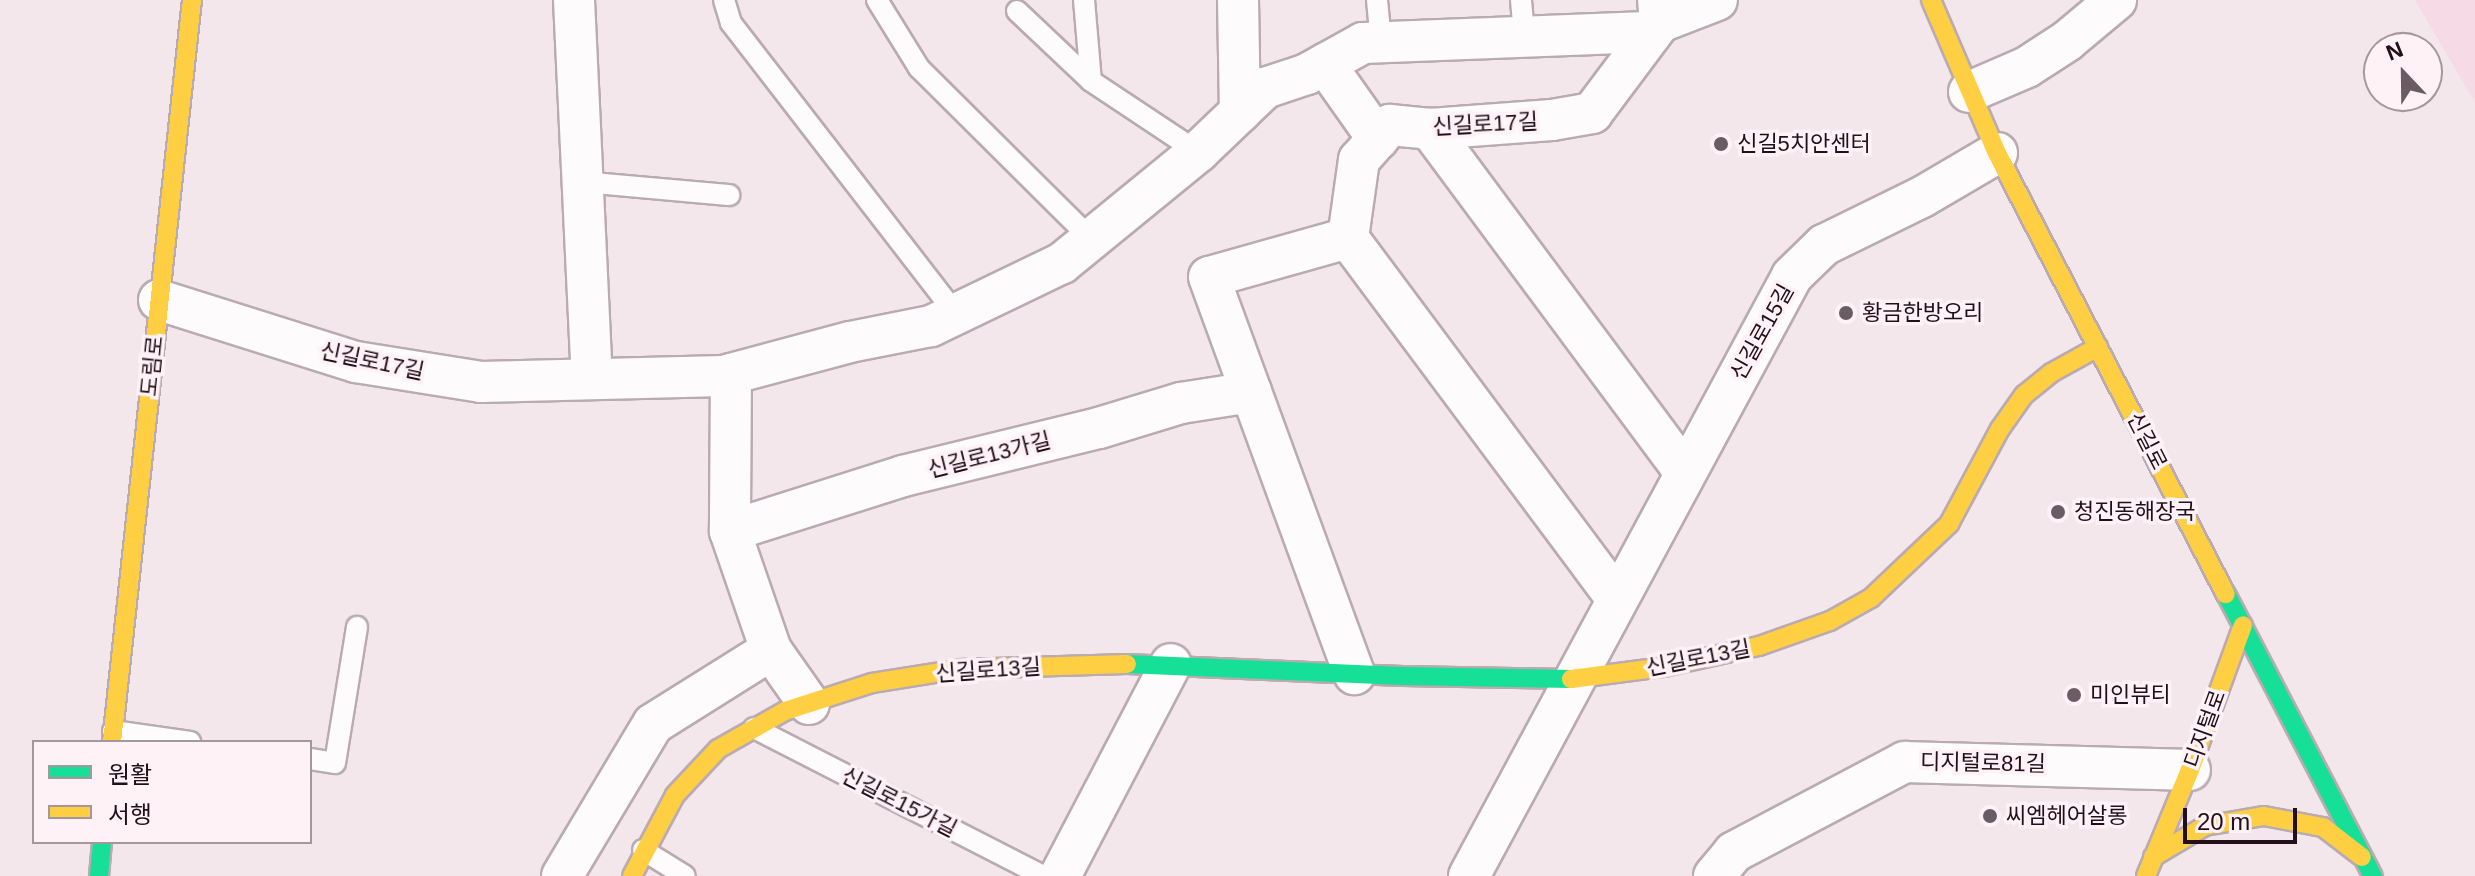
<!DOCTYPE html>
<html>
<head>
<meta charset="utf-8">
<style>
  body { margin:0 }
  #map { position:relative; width:2475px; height:876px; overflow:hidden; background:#f3e7ec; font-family:Helvetica,"Noto Sans KR",sans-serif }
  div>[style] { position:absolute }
  .built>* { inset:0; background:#f6dae6 }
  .roads { filter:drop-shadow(2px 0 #baaab2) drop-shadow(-2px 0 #baaab2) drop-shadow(0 2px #baaab2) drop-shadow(0 -2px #baaab2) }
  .lane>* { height:20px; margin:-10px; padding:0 10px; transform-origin:10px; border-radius:10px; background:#fdfbfc }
  .street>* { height:40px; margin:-20px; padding:0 20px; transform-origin:20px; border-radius:20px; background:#fdfbfc }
  .fast>* { height:18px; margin:-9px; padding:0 9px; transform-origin:9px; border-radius:9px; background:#16e098 }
  .slow>* { height:18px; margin:-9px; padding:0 9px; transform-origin:9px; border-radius:9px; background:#ffcf43 }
  .dots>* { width:22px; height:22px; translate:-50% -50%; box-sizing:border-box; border:4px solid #fef2f7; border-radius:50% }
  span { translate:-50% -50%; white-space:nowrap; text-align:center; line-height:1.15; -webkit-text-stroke:7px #fef2f7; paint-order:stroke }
  .street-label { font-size:22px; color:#230f19 }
  .poi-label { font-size:22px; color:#230f19 }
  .left { translate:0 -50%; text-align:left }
  .legend { position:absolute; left:32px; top:740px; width:280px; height:104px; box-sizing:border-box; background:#fef2f7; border:2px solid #a6979e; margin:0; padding:10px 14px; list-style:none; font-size:24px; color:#230f19 }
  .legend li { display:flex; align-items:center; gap:16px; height:40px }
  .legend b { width:40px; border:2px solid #a6979e }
  .north { position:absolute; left:2363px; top:32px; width:80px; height:80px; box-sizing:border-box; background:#fef2f7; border:2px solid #a6979e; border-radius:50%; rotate:338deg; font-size:22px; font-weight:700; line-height:32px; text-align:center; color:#230f19 }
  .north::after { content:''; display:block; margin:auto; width:28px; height:36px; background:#6c5b63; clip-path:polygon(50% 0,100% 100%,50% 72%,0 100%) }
  .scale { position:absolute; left:2183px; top:808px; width:114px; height:36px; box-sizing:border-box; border:4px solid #230f19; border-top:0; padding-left:10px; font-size:24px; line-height:28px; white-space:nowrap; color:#230f19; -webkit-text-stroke:6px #fef2f7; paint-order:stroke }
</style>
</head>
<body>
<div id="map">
  <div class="built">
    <i style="clip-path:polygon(2415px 0,2475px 0,2475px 103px)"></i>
  </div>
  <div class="roads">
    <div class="lane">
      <i style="left:724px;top:0;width:24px;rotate:73deg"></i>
      <i style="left:731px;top:23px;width:368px;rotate:52.3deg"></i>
      <i style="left:877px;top:0;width:80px;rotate:58.3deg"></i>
      <i style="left:919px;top:68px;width:243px;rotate:44.8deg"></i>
      <i style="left:1084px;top:0;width:81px;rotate:85.1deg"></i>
      <i style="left:1377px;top:0;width:42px;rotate:84.6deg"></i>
      <i style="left:1521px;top:0;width:36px;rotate:85deg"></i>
      <i style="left:1017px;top:11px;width:102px;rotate:43.4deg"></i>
      <i style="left:1091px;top:81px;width:128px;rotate:33.6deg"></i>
      <i style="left:583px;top:182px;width:147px;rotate:5.1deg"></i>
      <i style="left:754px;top:728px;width:325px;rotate:27.1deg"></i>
      <i style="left:113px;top:731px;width:78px;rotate:8.1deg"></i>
      <i style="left:310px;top:759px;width:25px;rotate:9deg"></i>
      <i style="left:335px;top:763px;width:138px;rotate:-80.8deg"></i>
      <i style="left:643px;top:850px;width:49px;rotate:31.8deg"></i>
    </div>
    <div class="street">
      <i style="left:574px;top:0;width:379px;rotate:87.3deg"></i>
      <i style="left:1238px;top:0;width:112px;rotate:89deg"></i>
      <i style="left:1325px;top:64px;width:92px;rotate:54.8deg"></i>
      <i style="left:1969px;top:92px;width:63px;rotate:-23.3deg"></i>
      <i style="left:2027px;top:67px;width:48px;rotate:-33deg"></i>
      <i style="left:2067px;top:41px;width:64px;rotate:-39.9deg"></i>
      <i style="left:1430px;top:129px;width:427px;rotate:53.4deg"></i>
      <i style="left:1348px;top:238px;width:144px;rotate:164.3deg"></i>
      <i style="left:1209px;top:277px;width:423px;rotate:69.9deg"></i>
      <i style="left:1348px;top:238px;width:79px;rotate:-82deg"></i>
      <i style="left:1359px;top:160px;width:47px;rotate:-48.5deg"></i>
      <i style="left:1390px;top:125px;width:40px;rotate:5.7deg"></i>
      <i style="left:1430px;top:129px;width:122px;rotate:-4.2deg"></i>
      <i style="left:1552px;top:120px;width:41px;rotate:-9.9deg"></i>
      <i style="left:1592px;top:113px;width:114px;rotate:-53.2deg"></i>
      <i style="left:1660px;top:22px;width:61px;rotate:-21.1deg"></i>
      <i style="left:1348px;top:238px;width:449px;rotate:53.3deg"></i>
      <i style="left:159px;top:300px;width:207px;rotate:17.5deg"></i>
      <i style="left:356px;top:362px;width:127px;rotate:9.1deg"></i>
      <i style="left:481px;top:382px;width:242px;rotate:-1.4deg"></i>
      <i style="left:723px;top:376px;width:131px;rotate:-15deg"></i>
      <i style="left:850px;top:342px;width:83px;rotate:-11.2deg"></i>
      <i style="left:931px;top:326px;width:145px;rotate:-25.7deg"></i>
      <i style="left:1062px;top:263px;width:176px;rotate:-39.2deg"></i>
      <i style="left:1198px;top:152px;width:93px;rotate:-43.7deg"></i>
      <i style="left:1265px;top:88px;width:44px;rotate:-18.4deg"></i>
      <i style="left:1307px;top:74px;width:64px;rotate:-29deg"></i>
      <i style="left:1363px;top:43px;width:284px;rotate:-2.2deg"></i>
      <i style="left:1647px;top:32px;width:16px;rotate:-38deg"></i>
      <i style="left:1660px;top:22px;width:22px;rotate:-95deg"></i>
      <i style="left:731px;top:374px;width:157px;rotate:90.4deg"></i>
      <i style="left:730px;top:531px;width:126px;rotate:71deg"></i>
      <i style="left:771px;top:650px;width:66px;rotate:54.9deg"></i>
      <i style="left:730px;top:531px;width:182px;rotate:-17.6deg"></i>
      <i style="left:903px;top:476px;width:202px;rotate:-13.8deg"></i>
      <i style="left:1099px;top:428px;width:86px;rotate:-17deg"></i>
      <i style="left:1181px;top:403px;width:71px;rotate:-8.9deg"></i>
      <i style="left:562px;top:876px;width:177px;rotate:-59.1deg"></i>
      <i style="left:653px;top:724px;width:139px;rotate:-32.1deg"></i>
      <i style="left:1060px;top:876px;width:239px;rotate:-62.4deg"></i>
      <i style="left:1469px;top:876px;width:681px;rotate:-61.7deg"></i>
      <i style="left:1792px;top:276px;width:45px;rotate:-44.1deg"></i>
      <i style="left:1824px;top:245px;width:109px;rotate:-26.1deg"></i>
      <i style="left:1922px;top:197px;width:87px;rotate:-30.4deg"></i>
      <i style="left:1714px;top:876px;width:31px;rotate:-50deg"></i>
      <i style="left:1734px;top:852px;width:193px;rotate:-27.8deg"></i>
      <i style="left:1905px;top:762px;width:285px;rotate:1.6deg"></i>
    </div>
    <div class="fast">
      <i style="left:2226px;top:594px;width:318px;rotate:62.5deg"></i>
      <i style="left:1127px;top:664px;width:276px;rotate:2.5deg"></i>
      <i style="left:1403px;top:676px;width:168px;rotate:1deg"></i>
      <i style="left:99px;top:876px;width:34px;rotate:-85deg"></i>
    </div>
    <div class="slow">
      <i style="left:1931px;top:0;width:167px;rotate:66.7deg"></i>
      <i style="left:1997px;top:153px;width:497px;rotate:62.6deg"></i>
      <i style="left:1571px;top:679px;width:94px;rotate:-7.4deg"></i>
      <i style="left:1664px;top:667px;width:97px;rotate:-12.5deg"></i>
      <i style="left:1759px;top:646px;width:75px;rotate:-19.4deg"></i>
      <i style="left:1830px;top:621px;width:47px;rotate:-29.3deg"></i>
      <i style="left:1871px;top:598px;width:108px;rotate:-43.5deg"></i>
      <i style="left:1949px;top:524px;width:108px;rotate:-61.8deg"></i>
      <i style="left:2000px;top:429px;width:42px;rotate:-54.8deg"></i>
      <i style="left:2024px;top:395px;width:35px;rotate:-39deg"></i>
      <i style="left:2051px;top:373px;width:54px;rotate:-29deg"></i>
      <i style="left:112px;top:742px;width:746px;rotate:-83.85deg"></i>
      <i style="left:2153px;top:857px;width:61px;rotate:-30.8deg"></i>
      <i style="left:2205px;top:826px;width:60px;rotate:-9.6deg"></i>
      <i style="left:2264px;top:816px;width:60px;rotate:10.6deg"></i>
      <i style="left:2323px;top:827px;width:49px;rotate:37.6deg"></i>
      <i style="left:632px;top:876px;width:92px;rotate:-62deg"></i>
      <i style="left:675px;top:795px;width:63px;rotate:-46.9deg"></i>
      <i style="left:718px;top:749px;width:77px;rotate:-29.6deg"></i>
      <i style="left:785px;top:711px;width:91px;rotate:-17.8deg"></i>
      <i style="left:872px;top:683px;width:88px;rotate:-9.1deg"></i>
      <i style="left:959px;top:669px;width:168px;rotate:-1.7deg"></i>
      <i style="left:2146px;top:876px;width:115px;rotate:-67.5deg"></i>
      <i style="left:2190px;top:770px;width:154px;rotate:-69.9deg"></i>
    </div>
  </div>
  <div class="dots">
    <i style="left:1721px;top:144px;background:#6c5b63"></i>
    <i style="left:1846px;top:313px;background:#6c5b63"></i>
    <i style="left:2058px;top:512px;background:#6c5b63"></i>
    <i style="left:2074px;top:695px;background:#6c5b63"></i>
    <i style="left:1990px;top:816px;background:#6c5b63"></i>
  </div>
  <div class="street-label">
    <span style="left:1485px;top:124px;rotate:-3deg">신길로17길</span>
    <span style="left:1762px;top:332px;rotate:-61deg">신길로15길</span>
    <span style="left:372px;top:361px;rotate:12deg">신길로17길</span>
    <span style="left:152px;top:366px;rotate:-84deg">도림로</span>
    <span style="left:2147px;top:441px;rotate:63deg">신길로</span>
    <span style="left:989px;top:455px;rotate:-14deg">신길로13가길</span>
    <span style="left:1698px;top:658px;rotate:-11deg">신길로13길</span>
    <span style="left:988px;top:670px;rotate:-4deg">신길로13길</span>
    <span style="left:2205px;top:729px;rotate:-70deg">디지털로</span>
    <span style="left:1983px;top:763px;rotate:1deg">디지털로81길</span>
    <span style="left:899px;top:802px;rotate:27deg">신길로15가길</span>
  </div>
  <div class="poi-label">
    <span class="left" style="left:1737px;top:144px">신길5치안센터</span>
    <span class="left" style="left:1862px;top:313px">황금한방오리</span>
    <span class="left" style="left:2074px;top:512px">청진동해장국</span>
    <span class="left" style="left:2090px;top:695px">미인뷰티</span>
    <span class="left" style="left:2006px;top:816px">씨엠헤어살롱</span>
  </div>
  <ul class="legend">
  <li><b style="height:10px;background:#16e098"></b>원활</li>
  <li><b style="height:10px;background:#ffcf43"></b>서행</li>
  </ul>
  <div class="north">N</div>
  <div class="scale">20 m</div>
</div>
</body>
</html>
